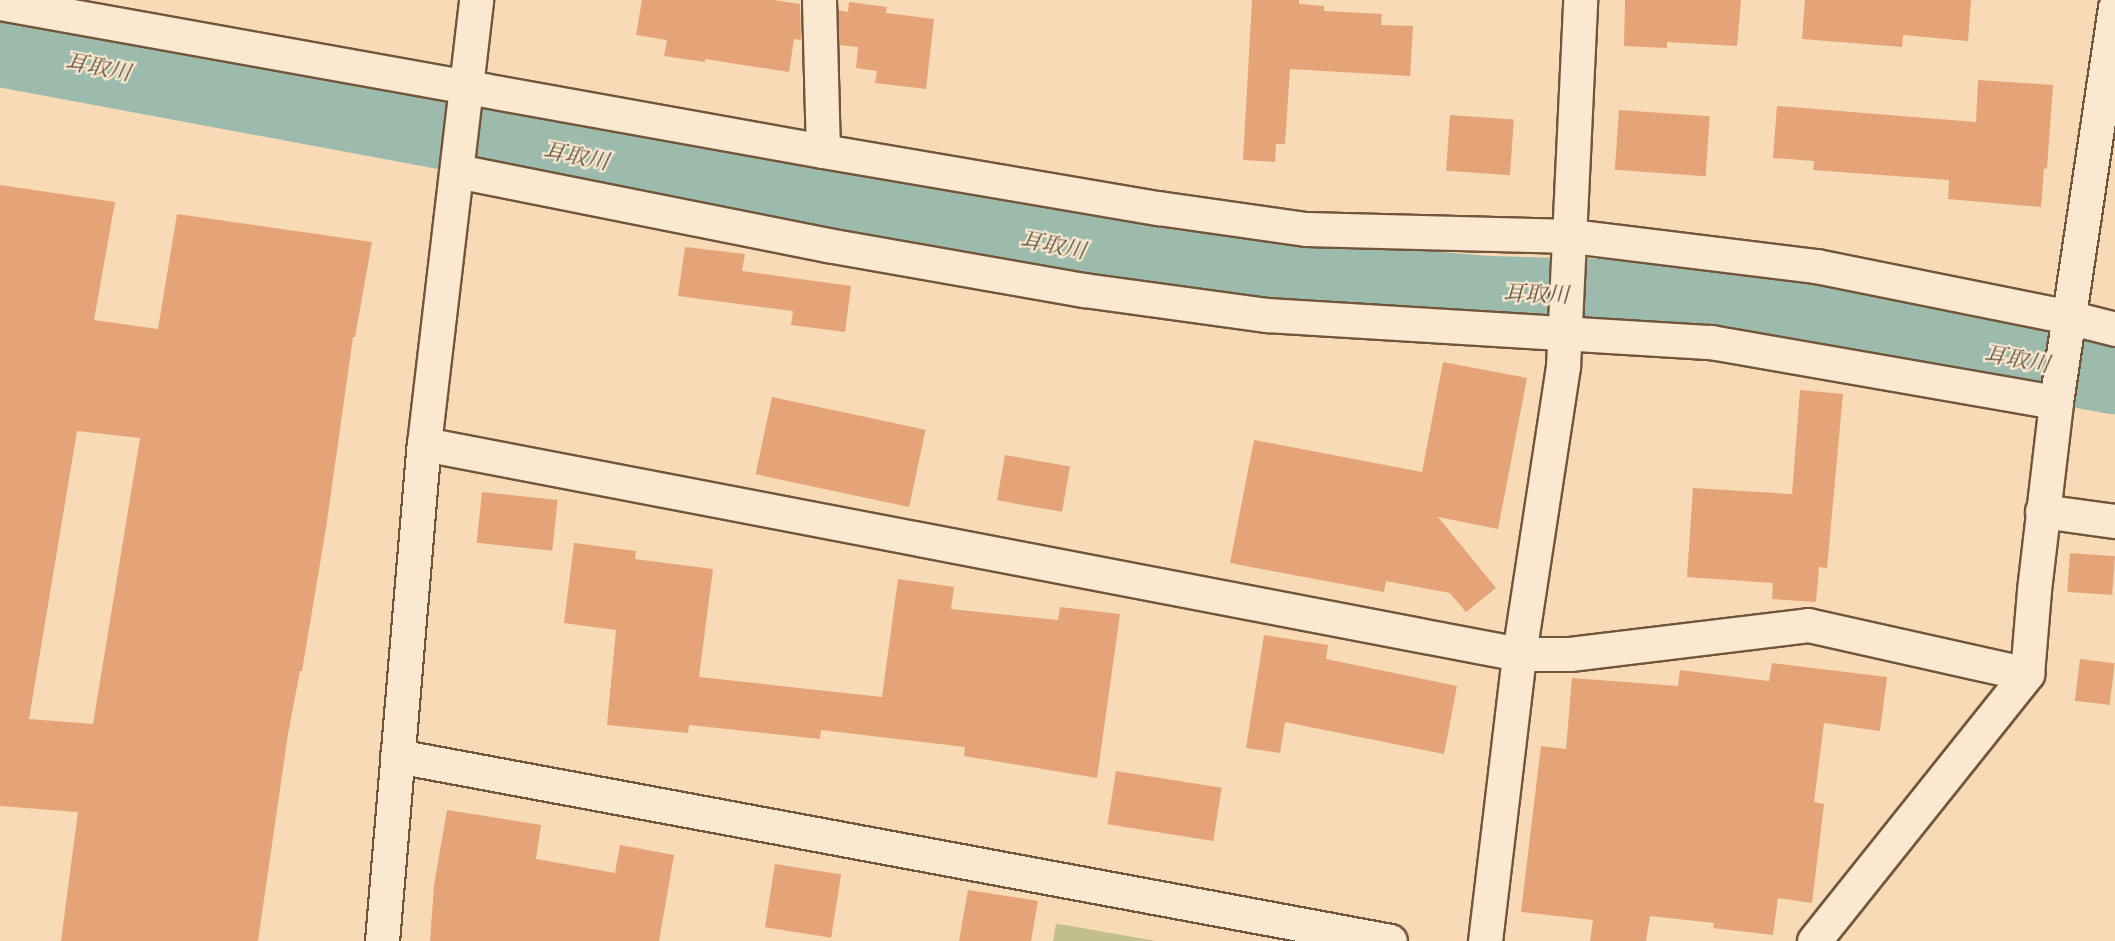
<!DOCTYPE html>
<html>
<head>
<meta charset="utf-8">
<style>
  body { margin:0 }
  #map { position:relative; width:2115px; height:941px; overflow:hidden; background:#f8dbb6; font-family:"IM FELL Great Primer","Noto Serif JP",serif }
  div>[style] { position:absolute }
  .green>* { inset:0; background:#c2bf8b }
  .river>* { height:75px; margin:-37.5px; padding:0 37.5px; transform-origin:37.5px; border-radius:37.5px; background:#9dbbac }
  .building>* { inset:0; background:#e5a378; transform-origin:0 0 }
  .roads { filter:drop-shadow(2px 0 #72563c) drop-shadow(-2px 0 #72563c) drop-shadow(0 2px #72563c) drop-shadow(0 -2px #72563c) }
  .minor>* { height:33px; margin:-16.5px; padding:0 16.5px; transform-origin:16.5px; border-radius:16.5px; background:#fae8d0 }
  span { translate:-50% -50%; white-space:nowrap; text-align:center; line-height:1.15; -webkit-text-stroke:4.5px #fae8d0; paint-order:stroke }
  .water-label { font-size:22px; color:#5b4e3a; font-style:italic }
</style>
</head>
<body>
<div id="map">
  <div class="green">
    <i style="clip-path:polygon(1056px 924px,1065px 925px,1156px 941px,1053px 941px)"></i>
  </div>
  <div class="river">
    <i style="left:0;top:49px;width:1192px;rotate:10.54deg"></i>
    <i style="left:1172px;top:267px;width:318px;rotate:4.7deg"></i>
    <i style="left:1489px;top:293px;width:153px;rotate:1.5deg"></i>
    <i style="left:1642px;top:297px;width:71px;rotate:5.6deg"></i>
    <i style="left:1713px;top:304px;width:408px;rotate:10.2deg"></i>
  </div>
  <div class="building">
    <i style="clip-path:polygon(642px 0,773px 0,800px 4px,801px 40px,794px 39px,789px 72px,705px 59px,705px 62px,664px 56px,667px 40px,636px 35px)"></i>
    <i style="clip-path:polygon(1252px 0,1299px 0,1299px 4px,1324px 6px,1324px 11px,1382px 14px,1381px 25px,1413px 26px,1410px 76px,1290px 69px,1285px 144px,1276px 144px,1275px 162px,1243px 160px)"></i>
    <i style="clip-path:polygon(1625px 0,1741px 0,1737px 46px,1667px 42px,1667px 48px,1624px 46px)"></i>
    <i style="clip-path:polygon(1805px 0,1971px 0,1968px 41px,1903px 35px,1902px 47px,1802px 39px)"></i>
    <i style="clip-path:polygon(849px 2px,887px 7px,886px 13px,934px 19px,926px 89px,875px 83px,877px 71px,856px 68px,858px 47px,839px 45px,838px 10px,848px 12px)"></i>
    <i style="clip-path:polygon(1978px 80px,2053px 85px,2047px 169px,2044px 168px,2041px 207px,1948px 199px,1949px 180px,1813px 170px,1814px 161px,1773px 158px,1777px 106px,1976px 122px)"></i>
    <i style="left:1619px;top:110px;width:91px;height:60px;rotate:4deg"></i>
    <i style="left:1450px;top:115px;width:64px;height:56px;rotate:4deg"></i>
    <i style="clip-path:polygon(evenodd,0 185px,115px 202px,94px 320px,158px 329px,177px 214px,372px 242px,355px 337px,353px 337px,326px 528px,302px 671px,300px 671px,288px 734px,258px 941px,61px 941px,78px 812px,0 806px,0 185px,77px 431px,140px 438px,93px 724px,29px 719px,77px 431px)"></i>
    <i style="clip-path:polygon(685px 247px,745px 254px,742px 271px,851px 286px,845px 332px,791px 325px,793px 311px,678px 296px)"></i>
    <i style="clip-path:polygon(1443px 362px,1527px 378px,1498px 529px,1438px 517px,1496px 588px,1466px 612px,1450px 593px,1386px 581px,1384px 592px,1230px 563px,1254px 440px,1422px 472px)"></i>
    <i style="clip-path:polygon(1800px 390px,1843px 394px,1827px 568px,1819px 567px,1816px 602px,1772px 599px,1773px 583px,1687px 577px,1693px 488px,1792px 494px)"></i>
    <i style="left:772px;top:397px;width:157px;height:79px;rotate:12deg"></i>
    <i style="left:1005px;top:455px;width:66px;height:46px;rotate:10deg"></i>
    <i style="left:482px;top:492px;width:76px;height:51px;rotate:6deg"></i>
    <i style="clip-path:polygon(574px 543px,636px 551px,635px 559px,713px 569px,699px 677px,882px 697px,898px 579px,954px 587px,951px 609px,1058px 620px,1060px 607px,1120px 614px,1097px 778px,964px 756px,965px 747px,821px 730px,820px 739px,689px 725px,688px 733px,607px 725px,616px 630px,564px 623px)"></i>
    <i style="left:2070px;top:553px;width:45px;height:39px;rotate:4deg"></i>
    <i style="clip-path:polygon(1264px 635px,1328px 645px,1326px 659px,1457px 686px,1444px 754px,1285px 722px,1280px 753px,1246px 748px)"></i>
    <i style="left:2080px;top:659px;width:35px;height:42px;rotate:7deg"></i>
    <i style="clip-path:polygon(1772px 663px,1887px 677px,1880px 731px,1824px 723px,1814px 802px,1824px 804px,1812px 903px,1778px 898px,1773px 935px,1713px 928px,1714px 923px,1650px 916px,1646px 941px,1590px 941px,1593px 920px,1521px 912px,1541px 746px,1566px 749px,1572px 678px,1678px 686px,1680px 670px,1769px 681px)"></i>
    <i style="left:1116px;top:771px;width:107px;height:54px;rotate:9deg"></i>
    <i style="clip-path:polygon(447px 810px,541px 825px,536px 859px,615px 873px,620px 845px,674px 855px,659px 941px,430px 941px,434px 885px)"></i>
    <i style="left:775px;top:864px;width:67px;height:64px;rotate:9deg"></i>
    <i style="clip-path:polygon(968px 890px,1038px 901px,1031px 941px,959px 941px)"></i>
  </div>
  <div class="roads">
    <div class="minor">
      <i style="left:819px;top:0;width:151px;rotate:88.5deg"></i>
      <i style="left:0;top:3px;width:836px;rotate:10.19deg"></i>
      <i style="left:823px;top:151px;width:340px;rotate:9.7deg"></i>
      <i style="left:1158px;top:208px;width:149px;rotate:8.1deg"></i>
      <i style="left:1306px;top:229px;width:265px;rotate:1.5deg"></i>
      <i style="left:1571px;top:236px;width:247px;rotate:7deg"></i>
      <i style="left:1816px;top:266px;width:257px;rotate:11.4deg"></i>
      <i style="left:2068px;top:317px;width:49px;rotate:14.3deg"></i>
      <i style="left:457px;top:171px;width:378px;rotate:11.3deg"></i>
      <i style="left:828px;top:245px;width:260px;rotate:10deg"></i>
      <i style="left:1084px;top:290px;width:185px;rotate:7.8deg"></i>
      <i style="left:1267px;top:315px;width:445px;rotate:3.5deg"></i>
      <i style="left:1711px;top:342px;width:350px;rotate:9.9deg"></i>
      <i style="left:424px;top:444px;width:1115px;rotate:10.86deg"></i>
      <i style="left:1519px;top:654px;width:51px"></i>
      <i style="left:1570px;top:654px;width:240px;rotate:-6.9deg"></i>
      <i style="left:1808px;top:625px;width:224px;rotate:12.6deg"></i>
      <i style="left:2042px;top:511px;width:74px;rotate:7.8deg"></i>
      <i style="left:397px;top:756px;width:1010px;rotate:10.55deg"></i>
      <i style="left:382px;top:941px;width:499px;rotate:-85.2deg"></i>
      <i style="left:424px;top:444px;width:447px;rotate:-83.3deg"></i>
      <i style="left:1485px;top:941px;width:289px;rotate:-83.2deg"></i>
      <i style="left:1519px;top:654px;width:291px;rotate:-81.3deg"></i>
      <i style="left:1563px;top:366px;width:366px;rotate:-87.3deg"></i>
      <i style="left:1814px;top:941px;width:342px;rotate:-51.4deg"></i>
      <i style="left:2027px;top:674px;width:84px;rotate:-85.2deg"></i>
      <i style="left:2034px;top:590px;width:189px;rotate:-83.3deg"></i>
      <i style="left:2056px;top:402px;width:399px;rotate:-81.5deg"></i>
    </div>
  </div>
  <div class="water-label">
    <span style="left:98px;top:67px;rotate:11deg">耳取川</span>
    <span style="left:576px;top:156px;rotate:11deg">耳取川</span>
    <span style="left:1053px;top:245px;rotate:11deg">耳取川</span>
    <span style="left:1536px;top:294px;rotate:2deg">耳取川</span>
    <span style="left:2017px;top:359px;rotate:10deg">耳取川</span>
  </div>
</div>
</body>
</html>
